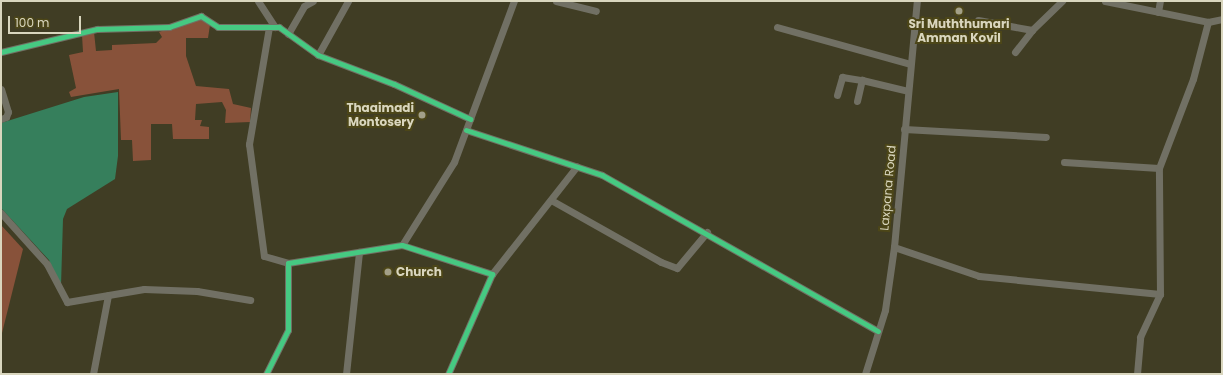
<!DOCTYPE html>
<html>
<head>
<meta charset="utf-8">
<style>
  body { margin:0 }
  #map { position:relative; width:1223px; height:375px; overflow:hidden; background:#403d24; font-family:Poppins,sans-serif }
  div>[style] { position:absolute }
  .green>* { inset:0; background:#88523a }
  .water>* { inset:0; background:#367f5c }
  .minor>* { height:7px; margin:-3.5px; padding:0 3.5px; transform-origin:3.5px; border-radius:3.5px; background:#717064 }
  .cycleway>* { height:5px; margin:-2.5px; padding:0 2.5px; transform-origin:2.5px; border-radius:2.5px; background:#46c982 }
  .dots>* { width:11px; height:11px; translate:-50% -50%; box-sizing:border-box; border:2px solid #4c4618; border-radius:50% }
  span { translate:-50% -50%; white-space:nowrap; text-align:center; line-height:1.15; -webkit-text-stroke:4px #4c4618; paint-order:stroke }
  .poi-label { font-size:12px; color:#d9d6be; font-weight:700 }
  .right { translate:-100% -50%; text-align:right }
  .left { translate:0 -50%; text-align:left }
  .street-label { font-size:12px; color:#d9d6be }
  .frame { position:absolute; inset:0; border:2px solid #d9d6be; pointer-events:none }
  .scale { position:absolute; left:8px; top:16px; width:73px; height:18px; box-sizing:border-box; border:2px solid #d9d6be; border-top:0; padding-left:5px; font-size:12px; line-height:14px; white-space:nowrap; color:#d9d6be; -webkit-text-stroke:3px #4c4618; paint-order:stroke }
</style>
</head>
<body>
<div id="map">
  <div class="green">
    <i style="clip-path:polygon(200px 18px,210px 25px,208px 38px,186px 38px,186px 56px,196px 86px,229px 89px,233px 104px,251px 108px,250px 122px,225px 123px,226px 110px,222px 102px,196px 104px,195px 120px,202px 120px,200px 126px,209px 127px,209px 139px,173px 139px,172px 124px,151px 124px,151px 160px,133px 161px,132px 140px,121px 140px,119px 89px,71px 97px,69px 92px,76px 88px,69px 55px,83px 52px,82px 35px,94px 32px,96px 51px,112px 50px,112px 45px,156px 43px,162px 37px,159px 32px)"></i>
    <i style="clip-path:polygon(1px 225px,23px 249px,1px 337px)"></i>
  </div>
  <div class="water">
    <i style="clip-path:polygon(118px 92px,118px 156px,115px 179px,67px 209px,63px 219px,61px 286px,49px 260px,1px 208px,1px 123px,84px 97px)"></i>
  </div>
  <div class="minor">
    <i style="left:258px;top:1px;width:31px;rotate:57deg"></i>
    <i style="left:556px;top:1px;width:41px;rotate:14deg"></i>
    <i style="left:1105px;top:1px;width:105px;rotate:11.5deg"></i>
    <i style="left:1208px;top:22px;width:14px;rotate:-12deg"></i>
    <i style="left:1158px;top:12px;width:11px;rotate:-80deg"></i>
    <i style="left:978px;top:20px;width:55px;rotate:10.5deg"></i>
    <i style="left:269px;top:27px;width:119px;rotate:99.7deg"></i>
    <i style="left:249px;top:144px;width:113px;rotate:82.4deg"></i>
    <i style="left:264px;top:256px;width:25px;rotate:16deg"></i>
    <i style="left:777px;top:27px;width:138px;rotate:15.5deg"></i>
    <i style="left:288px;top:34px;width:32px;rotate:-60deg"></i>
    <i style="left:304px;top:6px;width:10px;rotate:-29deg"></i>
    <i style="left:1px;top:52px;width:99px;rotate:-13.5deg"></i>
    <i style="left:97px;top:29px;width:72px;rotate:-1.6deg"></i>
    <i style="left:169px;top:27px;width:34px;rotate:-19deg"></i>
    <i style="left:201px;top:16px;width:20px;rotate:33deg"></i>
    <i style="left:218px;top:27px;width:61px"></i>
    <i style="left:279px;top:27px;width:48px;rotate:35.7deg"></i>
    <i style="left:318px;top:55px;width:81px;rotate:20.9deg"></i>
    <i style="left:394px;top:84px;width:84px;rotate:24.7deg"></i>
    <i style="left:1015px;top:52px;width:28px;rotate:-52deg"></i>
    <i style="left:1032px;top:30px;width:42px;rotate:-44deg"></i>
    <i style="left:318px;top:55px;width:62px;rotate:-60.9deg"></i>
    <i style="left:1px;top:89px;width:24px;rotate:73deg"></i>
    <i style="left:8px;top:112px;width:5px;rotate:112deg"></i>
    <i style="left:6px;top:117px;width:5px;rotate:158deg"></i>
    <i style="left:837px;top:95px;width:19px;rotate:-74deg"></i>
    <i style="left:842px;top:77px;width:20px;rotate:9deg"></i>
    <i style="left:857px;top:101px;width:22px;rotate:-77deg"></i>
    <i style="left:862px;top:80px;width:47px;rotate:13.4deg"></i>
    <i style="left:904px;top:129px;width:142px;rotate:3.2deg"></i>
    <i style="left:466px;top:130px;width:143px;rotate:18.3deg"></i>
    <i style="left:602px;top:175px;width:317px;rotate:29.5deg"></i>
    <i style="left:1064px;top:162px;width:95px;rotate:3.6deg"></i>
    <i style="left:551px;top:200px;width:126px;rotate:29.4deg"></i>
    <i style="left:661px;top:262px;width:17px;rotate:21deg"></i>
    <i style="left:677px;top:268px;width:47px;rotate:-50.2deg"></i>
    <i style="left:1px;top:213px;width:69px;rotate:48deg"></i>
    <i style="left:47px;top:264px;width:43px;rotate:62.2deg"></i>
    <i style="left:67px;top:302px;width:78px;rotate:-9.6deg"></i>
    <i style="left:144px;top:289px;width:53px;rotate:2.2deg"></i>
    <i style="left:197px;top:291px;width:54px;rotate:9.6deg"></i>
    <i style="left:402px;top:245px;width:98px;rotate:-57.9deg"></i>
    <i style="left:454px;top:162px;width:172px;rotate:-69.6deg"></i>
    <i style="left:894px;top:247px;width:90px;rotate:18.8deg"></i>
    <i style="left:979px;top:276px;width:182px;rotate:5.7deg"></i>
    <i style="left:492px;top:274px;width:137px;rotate:-51.8deg"></i>
    <i style="left:93px;top:374px;width:80px;rotate:-79.2deg"></i>
    <i style="left:266px;top:374px;width:49px;rotate:-63.4deg"></i>
    <i style="left:288px;top:330px;width:67px;rotate:-90deg"></i>
    <i style="left:288px;top:263px;width:115px;rotate:-9deg"></i>
    <i style="left:402px;top:245px;width:95px;rotate:17.9deg"></i>
    <i style="left:492px;top:274px;width:109px;rotate:113.7deg"></i>
    <i style="left:346px;top:374px;width:123px;rotate:-83.9deg"></i>
    <i style="left:865px;top:374px;width:67px;rotate:-72.6deg"></i>
    <i style="left:885px;top:310px;width:64px;rotate:-81.9deg"></i>
    <i style="left:894px;top:247px;width:247px;rotate:-84.7deg"></i>
    <i style="left:1137px;top:374px;width:37px;rotate:-85deg"></i>
    <i style="left:1140px;top:337px;width:47px;rotate:-65.1deg"></i>
    <i style="left:1160px;top:294px;width:126px;rotate:-90.5deg"></i>
    <i style="left:1159px;top:168px;width:95px;rotate:-69.1deg"></i>
    <i style="left:1193px;top:79px;width:59px;rotate:-75.3deg"></i>
  </div>
  <div class="cycleway">
    <i style="left:1px;top:52px;width:99px;rotate:-13.5deg"></i>
    <i style="left:97px;top:29px;width:72px;rotate:-1.6deg"></i>
    <i style="left:169px;top:27px;width:34px;rotate:-19deg"></i>
    <i style="left:201px;top:16px;width:20px;rotate:33deg"></i>
    <i style="left:218px;top:27px;width:61px"></i>
    <i style="left:279px;top:27px;width:48px;rotate:35.7deg"></i>
    <i style="left:318px;top:55px;width:81px;rotate:20.9deg"></i>
    <i style="left:394px;top:84px;width:84px;rotate:24.7deg"></i>
    <i style="left:466px;top:130px;width:143px;rotate:18.3deg"></i>
    <i style="left:602px;top:175px;width:317px;rotate:29.5deg"></i>
    <i style="left:266px;top:374px;width:49px;rotate:-63.4deg"></i>
    <i style="left:288px;top:330px;width:67px;rotate:-90deg"></i>
    <i style="left:288px;top:263px;width:115px;rotate:-9deg"></i>
    <i style="left:402px;top:245px;width:95px;rotate:17.9deg"></i>
    <i style="left:492px;top:274px;width:109px;rotate:113.7deg"></i>
  </div>
  <div class="dots">
    <i style="left:959px;top:11px;background:#a3a088"></i>
    <i style="left:422px;top:115px;background:#a3a088"></i>
    <i style="left:388px;top:272px;background:#a3a088"></i>
  </div>
  <div class="poi-label">
    <span style="left:959px;top:31px">Sri Muththumari<br>Amman Kovil</span>
    <span class="right" style="left:414px;top:115px">Thaaimadi<br>Montosery</span>
    <span class="left" style="left:396px;top:272px">Church</span>
  </div>
  <div class="street-label">
    <span style="left:888px;top:188px;rotate:-85deg">Laxpana Road</span>
  </div>
  <div class="frame"></div>
  <div class="scale">100 m</div>
</div>
</body>
</html>
